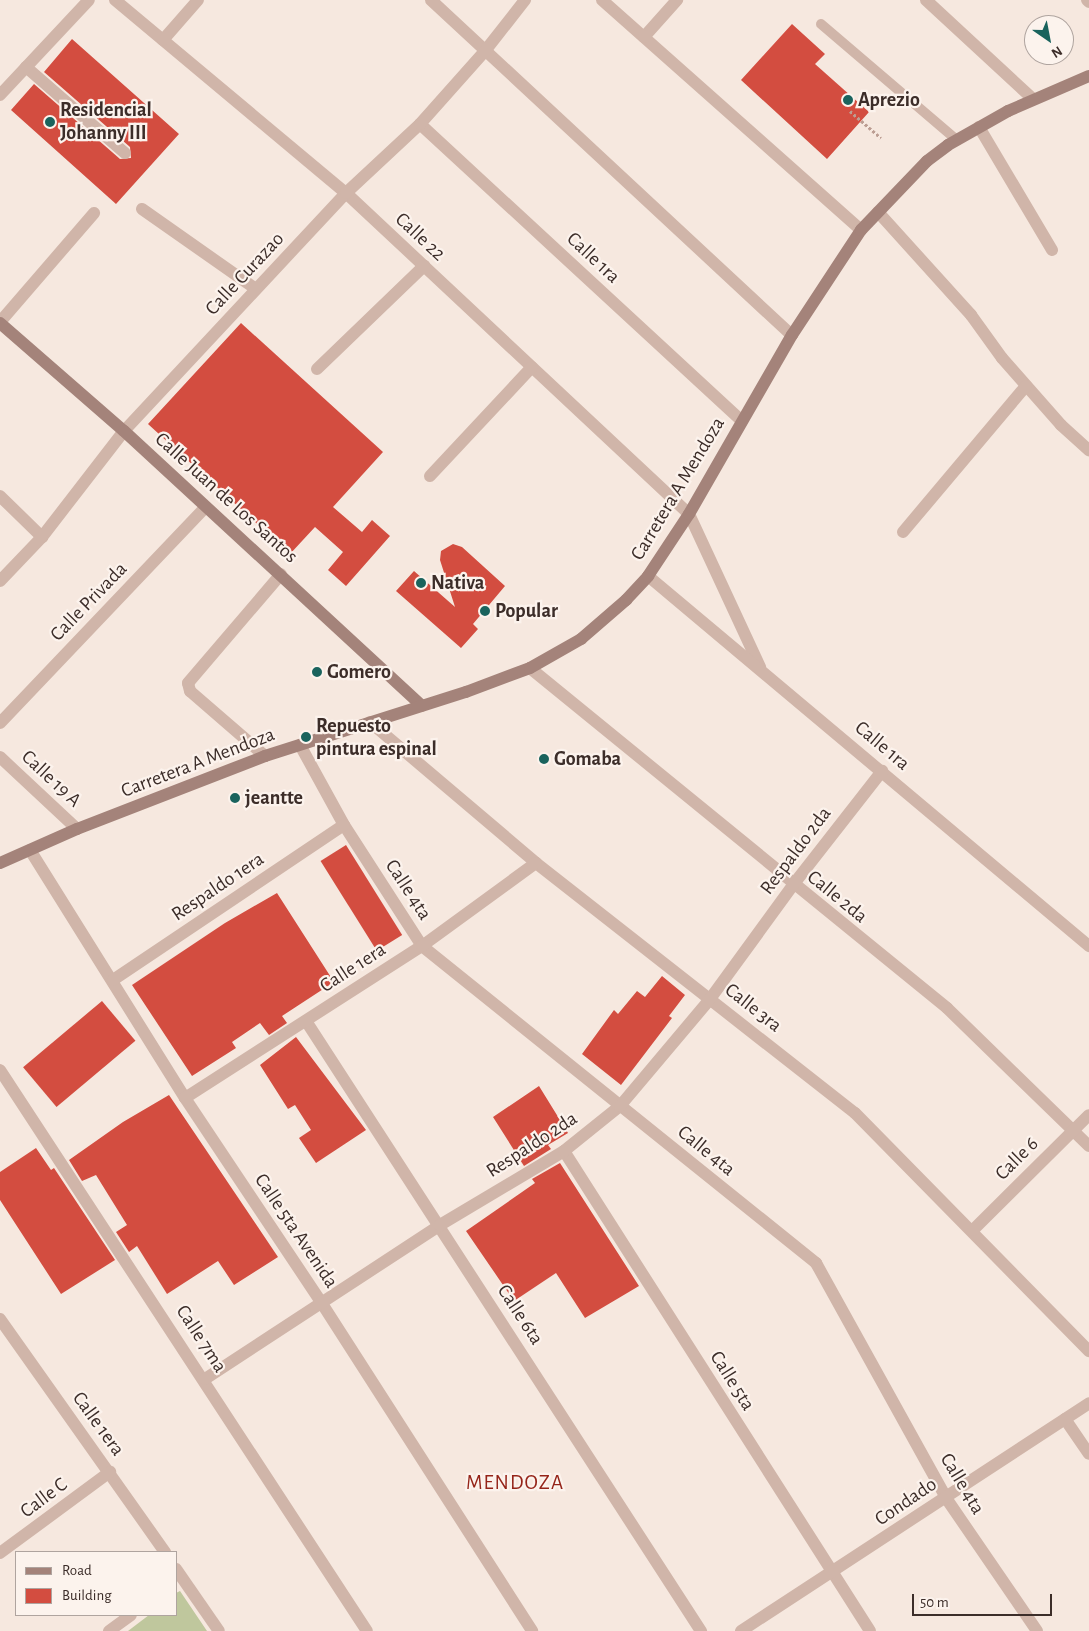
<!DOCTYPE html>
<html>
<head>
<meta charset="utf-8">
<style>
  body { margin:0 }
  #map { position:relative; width:1089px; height:1631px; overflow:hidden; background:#f6e8df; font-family:"Alegreya Sans",sans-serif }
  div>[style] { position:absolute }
  .green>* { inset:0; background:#bfc79d }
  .building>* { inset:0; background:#d34d40; transform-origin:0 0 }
  .path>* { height:3px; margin-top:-1.5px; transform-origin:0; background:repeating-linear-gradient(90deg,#bc9e93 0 2.5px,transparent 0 5px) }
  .lane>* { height:10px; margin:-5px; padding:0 5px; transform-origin:5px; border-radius:5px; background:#d0b5a9 }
  .street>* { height:12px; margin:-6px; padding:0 6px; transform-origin:6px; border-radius:6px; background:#d0b5a9 }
  .secondary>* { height:12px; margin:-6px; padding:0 6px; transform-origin:6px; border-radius:6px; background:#a4837a }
  .dots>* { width:14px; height:14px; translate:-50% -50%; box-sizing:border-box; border:2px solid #fcf3ed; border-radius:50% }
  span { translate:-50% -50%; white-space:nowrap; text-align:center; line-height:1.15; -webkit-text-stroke:4.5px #fcf3ed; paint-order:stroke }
  .poi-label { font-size:20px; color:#3c2d29; font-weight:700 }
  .left { translate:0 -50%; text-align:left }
  .street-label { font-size:20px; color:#3c2d29 }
  .neighbourhood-label { font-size:21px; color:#952419; letter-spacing:1px }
  .legend { position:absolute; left:15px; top:1551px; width:162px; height:65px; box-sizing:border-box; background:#fcf3ed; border:1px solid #afa49f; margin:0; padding:6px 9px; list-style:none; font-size:15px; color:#3c2d29 }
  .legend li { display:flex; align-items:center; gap:10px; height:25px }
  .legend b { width:25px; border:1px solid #afa49f }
  .north { position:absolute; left:1024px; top:15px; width:50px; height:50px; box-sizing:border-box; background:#fcf3ed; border:1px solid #afa49f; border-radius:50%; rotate:147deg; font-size:14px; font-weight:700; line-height:20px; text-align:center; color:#3c2d29 }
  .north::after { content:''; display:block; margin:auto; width:18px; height:22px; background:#1a635d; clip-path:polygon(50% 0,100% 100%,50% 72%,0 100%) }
  .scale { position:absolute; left:912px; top:1594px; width:140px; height:22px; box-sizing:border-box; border:2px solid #3c2d29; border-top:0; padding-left:6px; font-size:15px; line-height:18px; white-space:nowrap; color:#3c2d29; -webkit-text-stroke:4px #fcf3ed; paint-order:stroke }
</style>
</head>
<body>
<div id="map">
  <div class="green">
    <i style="clip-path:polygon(180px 1591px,207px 1631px,128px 1631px,149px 1615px,176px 1615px,176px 1593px)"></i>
  </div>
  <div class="building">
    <i style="clip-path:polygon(792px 24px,825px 54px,815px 64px,869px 112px,827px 159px,741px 80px)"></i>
    <i style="clip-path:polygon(72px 39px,179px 134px,116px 204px,11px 110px,34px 84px,120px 159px,131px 158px,130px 147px,44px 72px)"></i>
    <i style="clip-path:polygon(241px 323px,383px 452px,333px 507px,362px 532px,372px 520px,390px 536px,346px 586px,328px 570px,343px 552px,315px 527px,290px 554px,148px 424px)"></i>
    <i style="clip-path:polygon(453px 544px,462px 547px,505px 586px,473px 624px,478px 629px,461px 648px,396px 591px,414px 571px,455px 607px,440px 560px,441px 551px)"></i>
    <i style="left:346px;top:845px;width:106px;height:30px;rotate:58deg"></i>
    <i style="clip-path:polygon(277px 893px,334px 982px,282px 1016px,287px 1023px,269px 1035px,260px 1023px,232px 1042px,236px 1048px,192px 1076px,132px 985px,225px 923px)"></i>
    <i style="clip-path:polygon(662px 976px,685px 995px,669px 1016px,672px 1018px,621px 1085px,582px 1054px,614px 1010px,618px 1014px,637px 991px,645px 997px)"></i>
    <i style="left:102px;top:1001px;width:52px;height:103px;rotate:50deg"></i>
    <i style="clip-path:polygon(296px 1037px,366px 1130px,316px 1163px,299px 1138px,311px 1130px,295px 1105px,288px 1109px,260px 1065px)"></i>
    <i style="clip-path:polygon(539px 1086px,568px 1133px,548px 1145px,551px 1149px,524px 1166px,493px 1117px)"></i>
    <i style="clip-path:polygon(169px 1095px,278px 1257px,234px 1285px,218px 1261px,167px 1294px,137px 1246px,129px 1252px,116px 1232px,127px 1225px,96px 1175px,82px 1181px,69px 1160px,123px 1122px)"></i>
    <i style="clip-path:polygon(36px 1148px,51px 1170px,54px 1168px,115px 1260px,61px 1294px,0 1200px,0 1172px)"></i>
    <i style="clip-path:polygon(560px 1163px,639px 1286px,585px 1318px,556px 1273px,514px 1301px,466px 1231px,535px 1183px,532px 1179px)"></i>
  </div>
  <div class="path">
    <i style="left:850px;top:111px;width:41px;rotate:41.1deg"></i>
  </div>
  <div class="lane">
    <i style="left:821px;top:24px;width:179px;rotate:40.5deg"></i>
  </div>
  <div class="street">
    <i style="left:115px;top:0;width:301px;rotate:39.9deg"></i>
    <i style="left:346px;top:193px;width:470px;rotate:43.1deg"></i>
    <i style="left:689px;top:514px;width:169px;rotate:65.1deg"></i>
    <i style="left:431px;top:0;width:492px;rotate:42.9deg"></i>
    <i style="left:602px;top:0;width:346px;rotate:41.6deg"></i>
    <i style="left:926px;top:0;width:146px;rotate:42.8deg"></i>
    <i style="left:1087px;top:0;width:3px;rotate:45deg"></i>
    <i style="left:644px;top:37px;width:50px;rotate:-48.3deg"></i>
    <i style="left:163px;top:40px;width:53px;rotate:-48.8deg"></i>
    <i style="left:26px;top:67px;width:131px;rotate:41deg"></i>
    <i style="left:0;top:95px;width:130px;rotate:-46.9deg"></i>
    <i style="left:420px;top:124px;width:437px;rotate:42.7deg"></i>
    <i style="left:979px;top:127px;width:143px;rotate:59.3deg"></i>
    <i style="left:142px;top:209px;width:139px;rotate:35.1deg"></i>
    <i style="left:878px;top:212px;width:139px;rotate:47.9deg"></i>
    <i style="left:971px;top:315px;width:53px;rotate:54.2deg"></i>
    <i style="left:1002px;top:358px;width:89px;rotate:48.6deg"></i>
    <i style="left:1061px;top:425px;width:38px;rotate:42deg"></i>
    <i style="left:0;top:322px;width:144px;rotate:-49.2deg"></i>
    <i style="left:317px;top:369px;width:149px;rotate:-43.9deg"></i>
    <i style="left:430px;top:476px;width:149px;rotate:-46.9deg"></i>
    <i style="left:0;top:496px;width:59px;rotate:44.3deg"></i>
    <i style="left:903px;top:532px;width:191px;rotate:-49.9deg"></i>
    <i style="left:648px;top:576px;width:576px;rotate:40deg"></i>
    <i style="left:0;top:581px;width:61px;rotate:-46.3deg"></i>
    <i style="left:42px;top:537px;width:134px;rotate:-52.3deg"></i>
    <i style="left:124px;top:431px;width:325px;rotate:-47deg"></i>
    <i style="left:346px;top:193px;width:101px;rotate:-43deg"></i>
    <i style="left:420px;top:124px;width:98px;rotate:-48.3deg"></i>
    <i style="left:485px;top:51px;width:65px;rotate:-51.9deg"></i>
    <i style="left:530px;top:668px;width:538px;rotate:39.19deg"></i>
    <i style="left:947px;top:1008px;width:198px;rotate:44.2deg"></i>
    <i style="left:370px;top:722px;width:218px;rotate:40.3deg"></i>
    <i style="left:536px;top:863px;width:405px;rotate:38.1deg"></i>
    <i style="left:855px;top:1113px;width:334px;rotate:45.5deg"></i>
    <i style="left:0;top:723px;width:298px;rotate:-46.4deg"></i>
    <i style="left:300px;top:745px;width:91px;rotate:61.2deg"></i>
    <i style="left:344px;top:825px;width:144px;rotate:57.2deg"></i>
    <i style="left:422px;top:946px;width:506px;rotate:38.82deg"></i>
    <i style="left:816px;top:1263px;width:269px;rotate:61deg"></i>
    <i style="left:946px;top:1498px;width:161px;rotate:55.6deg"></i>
    <i style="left:265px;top:756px;width:99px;rotate:-139.1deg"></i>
    <i style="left:190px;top:691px;width:8px;rotate:-104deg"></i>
    <i style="left:188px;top:683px;width:143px;rotate:-49.5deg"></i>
    <i style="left:0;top:757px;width:105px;rotate:43.1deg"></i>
    <i style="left:30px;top:850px;width:292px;rotate:58deg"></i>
    <i style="left:185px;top:1098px;width:245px;rotate:56.3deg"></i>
    <i style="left:321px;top:1302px;width:391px;rotate:57.3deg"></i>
    <i style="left:113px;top:980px;width:278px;rotate:-33.9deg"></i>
    <i style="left:306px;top:1021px;width:727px;rotate:57.08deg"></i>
    <i style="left:0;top:1070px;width:670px;rotate:56.81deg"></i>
    <i style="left:185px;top:1098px;width:282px;rotate:-32.7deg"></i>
    <i style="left:422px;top:946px;width:141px;rotate:-36.1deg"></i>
    <i style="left:564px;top:1151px;width:569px;rotate:57.48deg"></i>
    <i style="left:973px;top:1230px;width:163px;rotate:-44.8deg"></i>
    <i style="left:0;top:1319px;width:286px;rotate:54.7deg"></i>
    <i style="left:205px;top:1379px;width:281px;rotate:-33.2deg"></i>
    <i style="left:440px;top:1225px;width:144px;rotate:-30.8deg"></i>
    <i style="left:564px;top:1151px;width:72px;rotate:-38.8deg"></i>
    <i style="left:620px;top:1106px;width:140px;rotate:-49.9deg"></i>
    <i style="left:710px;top:999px;width:141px;rotate:-53.9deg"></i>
    <i style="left:793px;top:885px;width:145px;rotate:-52deg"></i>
    <i style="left:1065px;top:1419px;width:42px;rotate:55.6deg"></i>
    <i style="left:0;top:1553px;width:137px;rotate:-36.4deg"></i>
    <i style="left:176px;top:1569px;width:75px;rotate:55.3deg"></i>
    <i style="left:109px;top:1631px;width:27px;rotate:-36deg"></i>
    <i style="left:741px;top:1631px;width:416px;rotate:-33.2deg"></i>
  </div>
  <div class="secondary">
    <i style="left:0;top:323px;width:164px;rotate:41.1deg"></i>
    <i style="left:124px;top:431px;width:405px;rotate:42.7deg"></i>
    <i style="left:0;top:863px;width:84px;rotate:-23.8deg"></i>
    <i style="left:77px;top:829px;width:202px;rotate:-21.2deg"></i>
    <i style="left:265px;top:756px;width:211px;rotate:-17.7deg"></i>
    <i style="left:466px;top:692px;width:68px;rotate:-20.6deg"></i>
    <i style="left:530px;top:668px;width:59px;rotate:-29.6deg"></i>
    <i style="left:581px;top:639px;width:60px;rotate:-40.9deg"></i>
    <i style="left:626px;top:600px;width:33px;rotate:-47deg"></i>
    <i style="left:648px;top:576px;width:74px;rotate:-56.5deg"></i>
    <i style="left:689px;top:514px;width:207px;rotate:-60.1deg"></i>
    <i style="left:792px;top:335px;width:126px;rotate:-56.7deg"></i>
    <i style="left:861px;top:230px;width:95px;rotate:-46.3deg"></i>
    <i style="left:927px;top:161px;width:26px;rotate:-37deg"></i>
    <i style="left:948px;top:145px;width:69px;rotate:-29.5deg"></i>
    <i style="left:1008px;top:111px;width:88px;rotate:-23.4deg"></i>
  </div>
  <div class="dots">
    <i style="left:848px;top:100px;background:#1a635d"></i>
    <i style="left:50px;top:122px;background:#1a635d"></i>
    <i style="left:421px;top:583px;background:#1a635d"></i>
    <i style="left:485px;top:611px;background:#1a635d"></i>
    <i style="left:317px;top:672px;background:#1a635d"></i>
    <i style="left:306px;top:737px;background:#1a635d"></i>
    <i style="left:544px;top:759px;background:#1a635d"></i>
    <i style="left:235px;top:798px;background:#1a635d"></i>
  </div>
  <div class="poi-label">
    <span class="left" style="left:858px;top:100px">Aprezio</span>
    <span class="left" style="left:60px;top:122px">Residencial<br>Johanny III</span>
    <span class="left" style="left:431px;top:583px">Nativa</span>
    <span class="left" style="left:495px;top:611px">Popular</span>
    <span class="left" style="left:327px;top:672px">Gomero</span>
    <span class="left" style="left:316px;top:738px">Repuesto<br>pintura espinal</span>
    <span class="left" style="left:554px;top:759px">Gomaba</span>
    <span class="left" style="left:245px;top:798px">jeantte</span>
  </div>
  <div class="street-label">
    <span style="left:420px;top:237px;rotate:43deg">Calle 22</span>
    <span style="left:593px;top:258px;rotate:43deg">Calle 1ra</span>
    <span style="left:245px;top:274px;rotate:-47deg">Calle Curazao</span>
    <span style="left:678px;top:489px;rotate:-59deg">Carretera A Mendoza</span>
    <span style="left:226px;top:498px;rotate:42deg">Calle Juan de Los Santos</span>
    <span style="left:89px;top:602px;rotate:-46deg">Calle Privada</span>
    <span style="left:882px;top:746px;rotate:40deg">Calle 1ra</span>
    <span style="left:198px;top:763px;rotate:-21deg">Carretera A Mendoza</span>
    <span style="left:51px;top:779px;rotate:43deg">Calle 19 A</span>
    <span style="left:796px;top:851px;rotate:-53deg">Respaldo 2da</span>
    <span style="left:218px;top:887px;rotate:-34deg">Respaldo 1era</span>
    <span style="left:408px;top:890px;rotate:57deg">Calle 4ta</span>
    <span style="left:837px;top:897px;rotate:39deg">Calle 2da</span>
    <span style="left:353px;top:968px;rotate:-33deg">Calle 1era</span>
    <span style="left:753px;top:1008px;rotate:38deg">Calle 3ra</span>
    <span style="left:532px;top:1145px;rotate:-33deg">Respaldo 2da</span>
    <span style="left:706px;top:1151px;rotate:39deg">Calle 4ta</span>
    <span style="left:1017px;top:1159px;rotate:-45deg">Calle 6</span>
    <span style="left:296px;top:1231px;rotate:56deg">Calle 5ta Avenida</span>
    <span style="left:520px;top:1315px;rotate:57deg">Calle 6ta</span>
    <span style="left:201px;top:1339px;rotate:57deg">Calle 7ma</span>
    <span style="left:732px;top:1381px;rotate:58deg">Calle 5ta</span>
    <span style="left:98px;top:1424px;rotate:54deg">Calle 1era</span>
    <span style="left:962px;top:1484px;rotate:59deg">Calle 4ta</span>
    <span style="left:44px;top:1498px;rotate:-37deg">Calle C</span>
    <span style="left:906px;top:1502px;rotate:-34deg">Condado</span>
  </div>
  <div class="neighbourhood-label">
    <span style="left:515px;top:1483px">MENDOZA</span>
  </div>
  <ul class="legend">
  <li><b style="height:6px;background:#a4837a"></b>Road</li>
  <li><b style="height:14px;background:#d34d40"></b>Building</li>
  </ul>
  <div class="north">N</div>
  <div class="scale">50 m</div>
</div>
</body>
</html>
